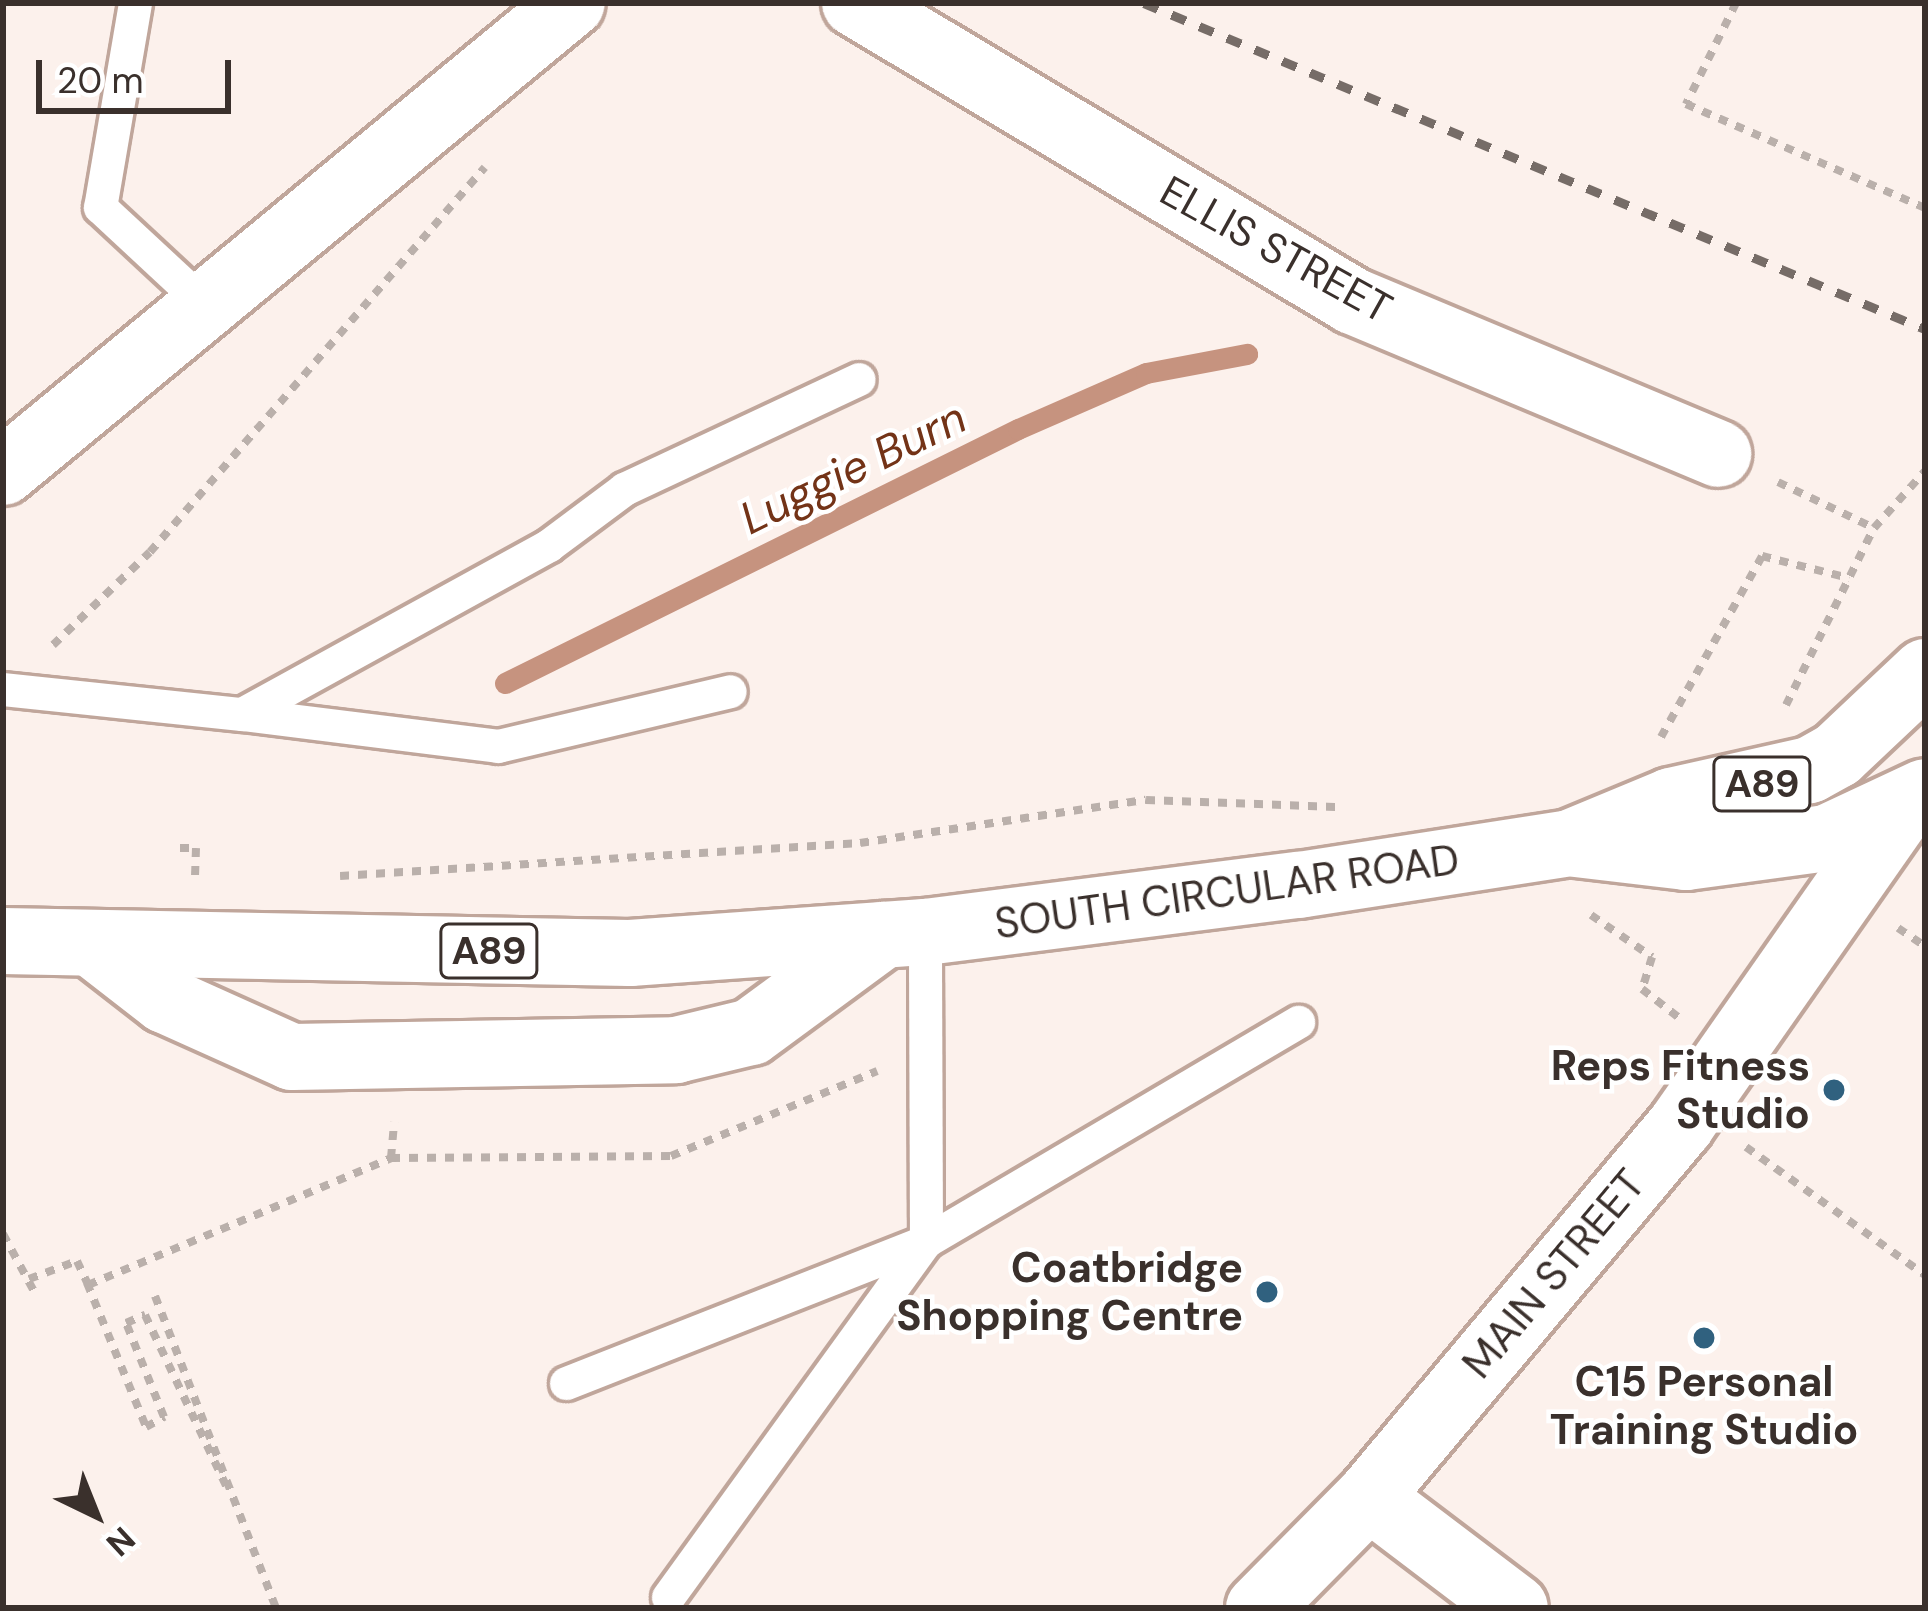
<!DOCTYPE html>
<html>
<head>
<meta charset="utf-8">
<style>
  body { margin:0 }
  #map { position:relative; width:1928px; height:1611px; overflow:hidden; background:#fcf1ec; font-family:"DM Sans",sans-serif }
  div>[style] { position:absolute }
  .stream>* { height:21px; margin:-10.5px; padding:0 10.5px; transform-origin:10.5px; border-radius:10.5px; background:#c6937f }
  .path>* { height:8px; margin-top:-4px; transform-origin:0; background:repeating-linear-gradient(90deg,#bab0ab 0 9px,transparent 0 18px) }
  .roads { filter:drop-shadow(3px 0 #c0a69b) drop-shadow(-3px 0 #c0a69b) drop-shadow(0 3px #c0a69b) drop-shadow(0 -3px #c0a69b) }
  .service>* { height:33px; margin:-16.5px; padding:0 16.5px; transform-origin:16.5px; border-radius:16.5px; background:#fff }
  .minor>* { height:66px; margin:-33px; padding:0 33px; transform-origin:33px; border-radius:33px; background:#fff }
  .primary>* { height:66px; margin:-33px; padding:0 33px; transform-origin:33px; border-radius:33px; background:#fff }
  .rail>* { height:9px; margin-top:-4.5px; transform-origin:0; background:repeating-linear-gradient(90deg,#766c67 0 15px,transparent 0 30px) }
  .dots>* { width:33px; height:33px; translate:-50% -50%; box-sizing:border-box; border:6px solid #fff; border-radius:50% }
  span { translate:-50% -50%; white-space:nowrap; text-align:center; line-height:1.15; -webkit-text-stroke:9px #fff; paint-order:stroke }
  .shield-label span { padding:3px 9px; background:#fff; border:3px solid; border-radius:9px; -webkit-text-stroke-width:0 }
  .shield-label { font-size:39px; color:#3a302c; font-weight:700 }
  .street-label { font-size:42px; color:#3a302c }
  .poi-label { font-size:42px; color:#3a302c; font-weight:700 }
  .right { translate:-100% -50%; text-align:right }
  .water-label { font-size:45px; color:#733317; font-style:italic }
  .frame { position:absolute; inset:0; border:6px solid #3a302c; pointer-events:none }
  .north { position:absolute; left:36px; top:1455px; width:120px; height:120px; -webkit-text-stroke:9px #fff; paint-order:stroke; rotate:137deg; font-size:33px; font-weight:700; line-height:48px; text-align:center; color:#3a302c }
  .north::after { content:''; display:block; margin:auto; width:42px; height:54px; background:#3a302c; clip-path:polygon(50% 0,100% 100%,50% 72%,0 100%) }
  .scale { position:absolute; left:36px; top:60px; width:195px; height:54px; box-sizing:border-box; border:6px solid #3a302c; border-top:0; padding-left:15px; font-size:36px; line-height:42px; white-space:nowrap; color:#3a302c; -webkit-text-stroke:9px #fff; paint-order:stroke }
</style>
</head>
<body>
<div id="map">
  <div class="stream">
    <i style="left:505px;top:683px;width:572px;rotate:-26.34deg"></i>
    <i style="left:1018px;top:429px;width:140px;rotate:-23.6deg"></i>
    <i style="left:1146px;top:373px;width:103px;rotate:-10.7deg"></i>
  </div>
  <div class="path">
    <i style="left:1736px;top:3px;width:113px;rotate:116.3deg"></i>
    <i style="left:1686px;top:104px;width:261px;rotate:23.5deg"></i>
    <i style="left:1778px;top:482px;width:106px;rotate:25.6deg"></i>
    <i style="left:53px;top:645px;width:134px;rotate:-43.8deg"></i>
    <i style="left:150px;top:552px;width:510px;rotate:-48.97deg"></i>
    <i style="left:1786px;top:705px;width:198px;rotate:-63.6deg"></i>
    <i style="left:1874px;top:528px;width:76px;rotate:-48.2deg"></i>
    <i style="left:1661px;top:737px;width:207px;rotate:-60.8deg"></i>
    <i style="left:1762px;top:556px;width:90px;rotate:14.2deg"></i>
    <i style="left:180px;top:848px;width:16px"></i>
    <i style="left:196px;top:848px;width:30px;rotate:92deg"></i>
    <i style="left:340px;top:876px;width:521px;rotate:-3.63deg"></i>
    <i style="left:860px;top:843px;width:289px;rotate:-8.6deg"></i>
    <i style="left:1146px;top:800px;width:195px;rotate:2.1deg"></i>
    <i style="left:1591px;top:915px;width:74px;rotate:34.5deg"></i>
    <i style="left:1652px;top:957px;width:34px;rotate:107deg"></i>
    <i style="left:1642px;top:989px;width:46px;rotate:37.9deg"></i>
    <i style="left:1898px;top:928px;width:32px;rotate:34deg"></i>
    <i style="left:1746px;top:1147px;width:220px;rotate:35.6deg"></i>
    <i style="left:391px;top:1158px;width:280px;rotate:-0.4deg"></i>
    <i style="left:671px;top:1156px;width:223px;rotate:-22.4deg"></i>
    <i style="left:3px;top:1234px;width:69px;rotate:61.6deg"></i>
    <i style="left:29px;top:1279px;width:51px;rotate:-20.6deg"></i>
    <i style="left:77px;top:1261px;width:26px;rotate:65deg"></i>
    <i style="left:88px;top:1285px;width:329px;rotate:-22.7deg"></i>
    <i style="left:391px;top:1158px;width:36px;rotate:-85deg"></i>
    <i style="left:87px;top:1283px;width:156px;rotate:67.7deg"></i>
    <i style="left:146px;top:1427px;width:21px;rotate:-29deg"></i>
    <i style="left:164px;top:1417px;width:101px;rotate:-112deg"></i>
    <i style="left:126px;top:1323px;width:21px;rotate:-23deg"></i>
    <i style="left:145px;top:1315px;width:191px;rotate:64.6deg"></i>
    <i style="left:155px;top:1296px;width:335px;rotate:68.8deg"></i>
  </div>
  <div class="roads">
    <div class="service">
      <i style="left:135px;top:3px;width:207px;rotate:99.7deg"></i>
      <i style="left:100px;top:207px;width:138px;rotate:42.9deg"></i>
      <i style="left:3px;top:689px;width:240px;rotate:6deg"></i>
      <i style="left:242px;top:714px;width:350px;rotate:-28.8deg"></i>
      <i style="left:549px;top:545px;width:94px;rotate:-36.7deg"></i>
      <i style="left:624px;top:489px;width:259px;rotate:-25.1deg"></i>
      <i style="left:242px;top:714px;width:258px;rotate:7.1deg"></i>
      <i style="left:498px;top:746px;width:238px;rotate:-13.3deg"></i>
      <i style="left:566px;top:1383px;width:387px;rotate:-21.5deg"></i>
      <i style="left:926px;top:1241px;width:432px;rotate:-30.5deg"></i>
      <i style="left:668px;top:1597px;width:440px;rotate:-54.1deg"></i>
      <i style="left:926px;top:1241px;width:309px;rotate:-90.2deg"></i>
    </div>
    <div class="minor">
      <i style="left:855px;top:3px;width:580px;rotate:30.9deg"></i>
      <i style="left:1353px;top:301px;width:396px;rotate:22.7deg"></i>
      <i style="left:3px;top:472px;width:737px;rotate:-39.5deg"></i>
      <i style="left:94px;top:945px;width:90px;rotate:37.8deg"></i>
      <i style="left:165px;top:1000px;width:139px;rotate:24.2deg"></i>
      <i style="left:292px;top:1057px;width:384px;rotate:-1deg"></i>
      <i style="left:676px;top:1050px;width:77px;rotate:-13.5deg"></i>
      <i style="left:751px;top:1032px;width:164px;rotate:-36.3deg"></i>
      <i style="left:1369px;top:1497px;width:183px;rotate:37.2deg"></i>
      <i style="left:1259px;top:1608px;width:156px;rotate:-45.3deg"></i>
      <i style="left:1369px;top:1497px;width:486px;rotate:-50deg"></i>
      <i style="left:1681px;top:1125px;width:394px;rotate:-55deg"></i>
    </div>
    <div class="primary">
      <i style="left:1576px;top:844px;width:111px;rotate:6.7deg"></i>
      <i style="left:1686px;top:857px;width:142px;rotate:-7.7deg"></i>
      <i style="left:1827px;top:838px;width:108px;rotate:-25.1deg"></i>
      <i style="left:3px;top:941px;width:627px;rotate:1.1deg"></i>
      <i style="left:630px;top:953px;width:296px;rotate:-4.1deg"></i>
      <i style="left:925px;top:932px;width:377px;rotate:-7.2deg"></i>
      <i style="left:1299px;top:885px;width:274px;rotate:-8.8deg"></i>
      <i style="left:1570px;top:843px;width:109px;rotate:-22.6deg"></i>
      <i style="left:1671px;top:801px;width:142px;rotate:-12.6deg"></i>
      <i style="left:1810px;top:770px;width:31px;rotate:-29deg"></i>
      <i style="left:1837px;top:755px;width:121px;rotate:-43.3deg"></i>
    </div>
  </div>
  <div class="rail">
    <i style="left:1144px;top:3px;width:846px;rotate:22.66deg"></i>
  </div>
  <div class="dots">
    <i style="left:1834px;top:1090px;background:#30617f"></i>
    <i style="left:1267px;top:1292px;background:#30617f"></i>
    <i style="left:1704px;top:1338px;background:#30617f"></i>
  </div>
  <div class="shield-label">
    <span style="left:1762px;top:784px">A89</span>
    <span style="left:489px;top:951px">A89</span>
  </div>
  <div class="street-label">
    <span style="left:1276px;top:250px;rotate:29deg">ELLIS STREET</span>
    <span style="left:1227px;top:892px;rotate:-8deg">SOUTH CIRCULAR ROAD</span>
    <span style="left:1554px;top:1274px;rotate:-50deg">MAIN STREET</span>
  </div>
  <div class="poi-label">
    <span class="right" style="left:1810px;top:1090px">Reps Fitness<br>Studio</span>
    <span class="right" style="left:1243px;top:1292px">Coatbridge<br>Shopping Centre</span>
    <span style="left:1704px;top:1406px">C15 Personal<br>Training Studio</span>
  </div>
  <div class="water-label">
    <span style="left:853px;top:468px;rotate:-26deg">Luggie Burn</span>
  </div>
  <div class="frame"></div>
  <div class="north">N</div>
  <div class="scale">20 m</div>
</div>
</body>
</html>
